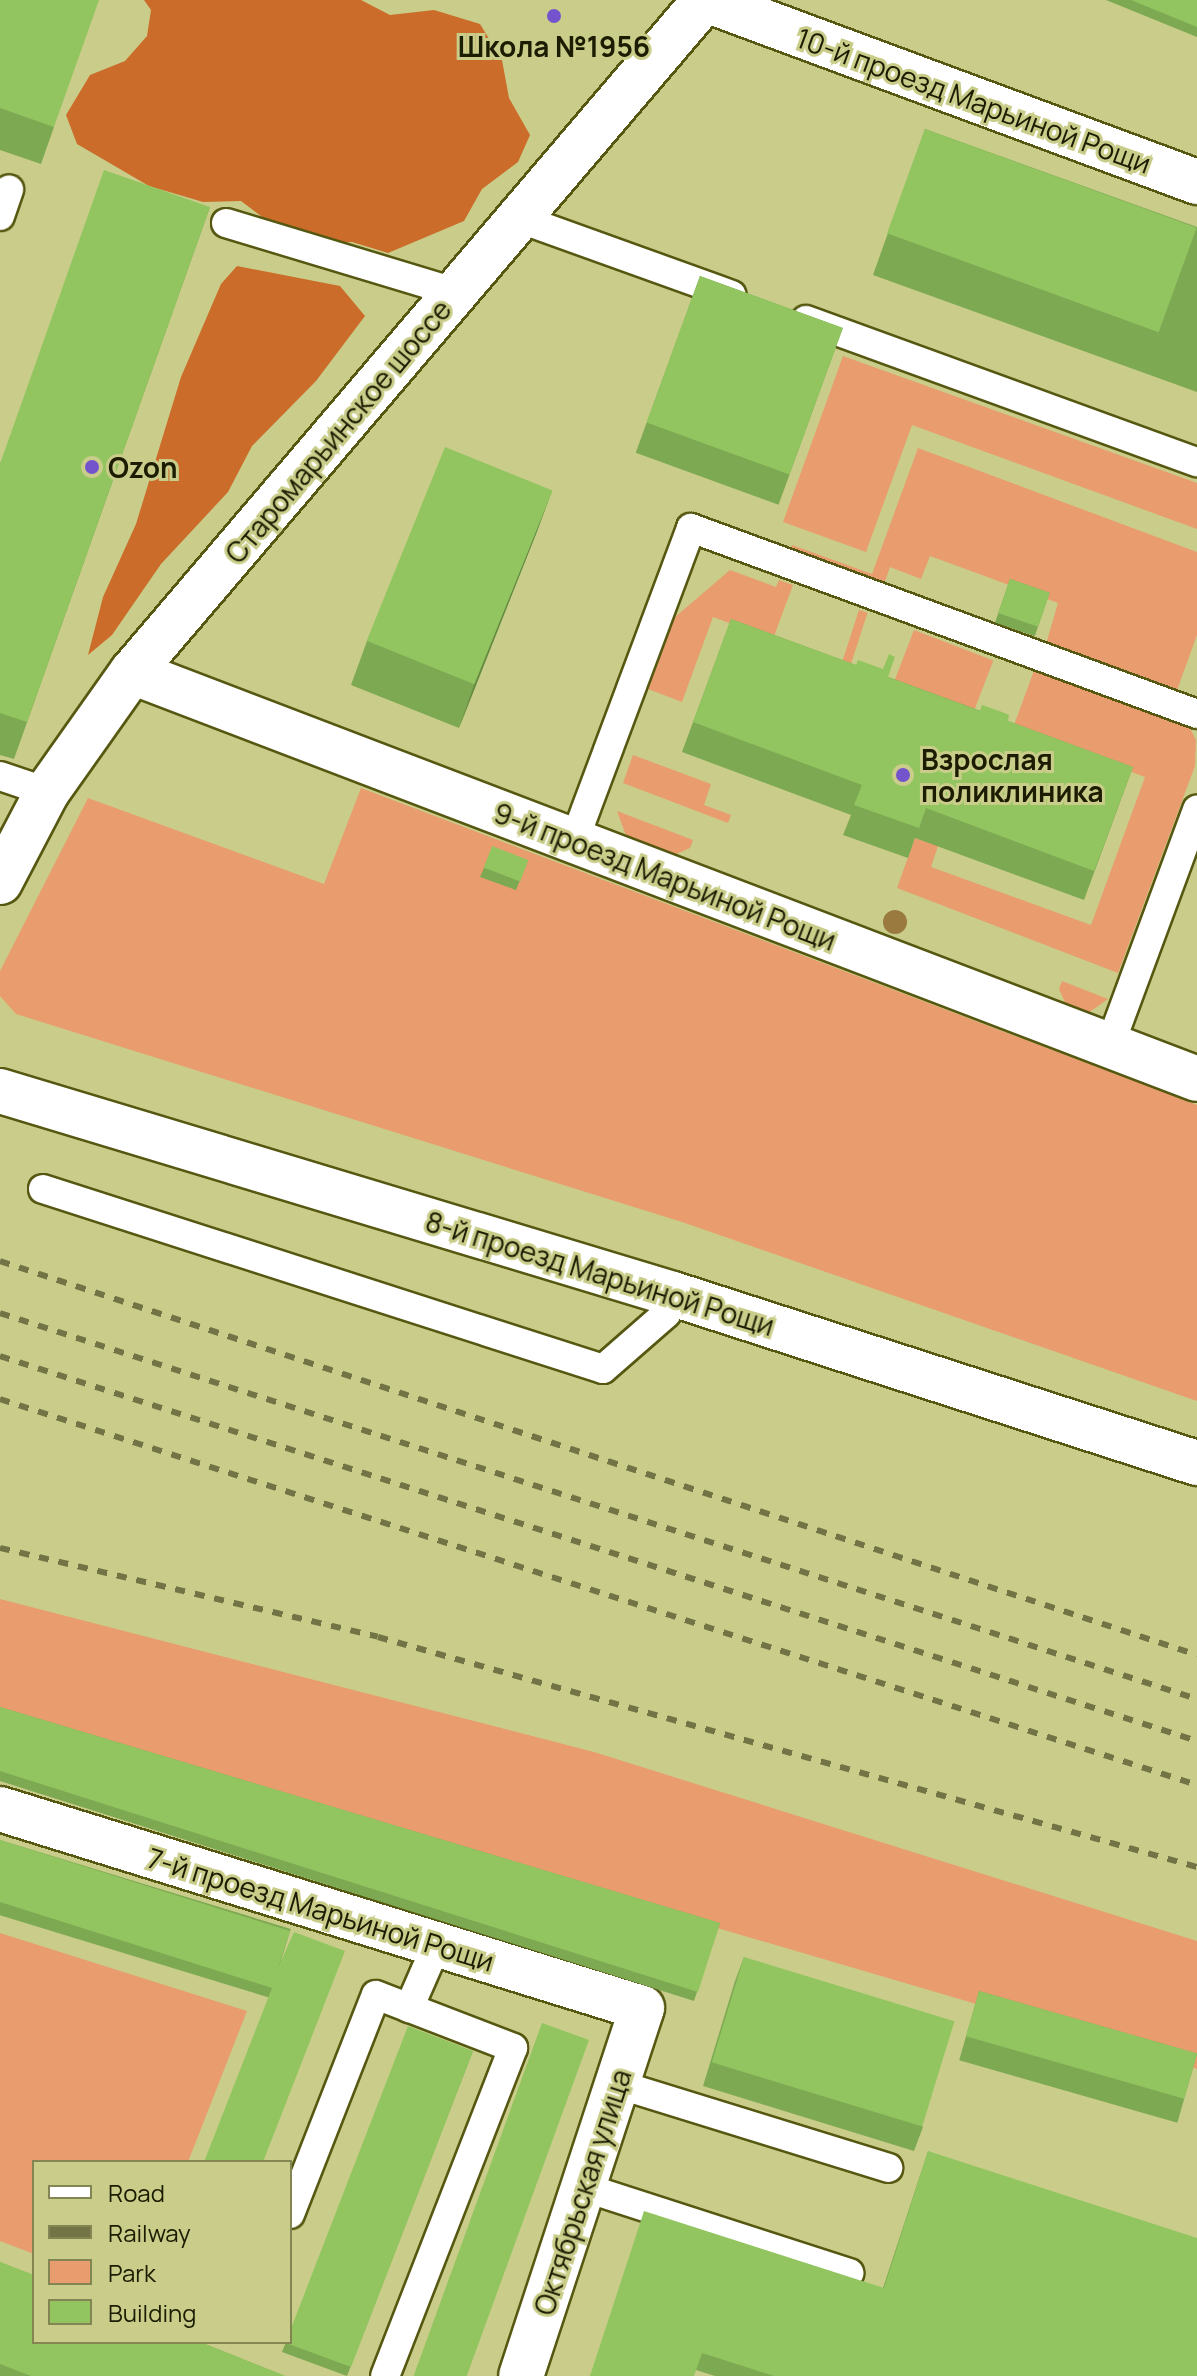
<!DOCTYPE html>
<html>
<head>
<meta charset="utf-8">
<style>
  body { margin:0 }
  #map { position:relative; width:1197px; height:2376px; overflow:hidden; background:#c9cd89; font-family:Manrope,sans-serif }
  div>[style] { position:absolute }
  .green>* { inset:0; background:#e99c6e; transform-origin:0 0 }
  .forest>* { inset:0; background:#cb6c2a }
  .roads { filter:drop-shadow(2px 0 #565811) drop-shadow(-2px 0 #565811) drop-shadow(0 2px #565811) drop-shadow(0 -2px #565811) }
  .lane>* { height:28px; margin:-14px; padding:0 14px; transform-origin:14px; border-radius:14px; background:#fff }
  .street>* { height:44px; margin:-22px; padding:0 22px; transform-origin:22px; border-radius:22px; background:#fff }
  .secondary>* { height:44px; margin:-22px; padding:0 22px; transform-origin:22px; border-radius:22px; background:#fff }
  .rail>* { height:6px; margin-top:-3px; transform-origin:0; background:repeating-linear-gradient(90deg,#727445 0 10px,transparent 0 20px) }
  .trees>* { width:24px; height:24px; margin:-12px; border-radius:50%; background:#9b7a40 }
  .wall>* { inset:0; background:#7ea953; transform-origin:0 0 }
  .shaded-wall>* { inset:0; background:#668a43 }
  .building>* { inset:0; background:#92c560; transform-origin:0 0 }
  .dots>* { width:22px; height:22px; translate:-50% -50%; box-sizing:border-box; border:4px solid #c9cd89; border-radius:50% }
  span { translate:-50% -50%; white-space:nowrap; text-align:center; line-height:1.15; -webkit-text-stroke:6px #c9cd89; paint-order:stroke }
  .poi-label { font-size:28px; color:#1b1c02; font-weight:700 }
  .left { translate:0 -50%; text-align:left }
  .street-label { font-size:28px; color:#1b1c02 }
  .legend { position:absolute; left:32px; top:2160px; width:260px; height:184px; box-sizing:border-box; background:#c9cd89; border:2px solid #838653; margin:0; padding:10px 14px; list-style:none; font-size:24px; color:#1b1c02 }
  .legend li { display:flex; align-items:center; gap:16px; height:40px }
  .legend b { width:40px; border:2px solid #838653 }
</style>
</head>
<body>
<div id="map">
  <div class="green">
    <i style="clip-path:polygon(843px 356px,1197px 483px,1197px 529px,912px 425px,866px 552px,783px 522px)"></i>
    <i style="clip-path:polygon(918px 448px,1197px 552px,1197px 635px,1176px 693px,1046px 644px,1058px 603px,930px 556px,921px 579px,890px 567px,884px 584px,790px 550px,792px 545px,872px 574px)"></i>
    <i style="clip-path:polygon(730px 570px,776px 587px,779px 580px,793px 585px,773px 639px,713px 617px,682px 702px,648px 689px,675px 617px)"></i>
    <i style="left:859px;top:610px;width:9px;height:57px;rotate:18deg"></i>
    <i style="left:914px;top:630px;width:85px;height:70px;rotate:21deg"></i>
    <i style="clip-path:polygon(1036px 665px,1189px 726px,1196px 740px,1195px 766px,1118px 973px,897px 888px,915px 838px,938px 846px,931px 867px,1091px 925px,1145px 777px,1013px 728px)"></i>
    <i style="clip-path:polygon(633px 755px,711px 784px,704px 805px,731px 815px,728px 823px,623px 783px)"></i>
    <i style="clip-path:polygon(361px 788px,1197px 1105px,1197px 1401px,682px 1222px,16px 1014px,0 996px,0 971px,88px 798px,324px 884px)"></i>
    <i style="clip-path:polygon(617px 811px,693px 840px,690px 848px,665px 859px,628px 841px)"></i>
    <i style="clip-path:polygon(1062px 981px,1108px 999px,1088px 1013px,1068px 1009px,1059px 989px)"></i>
    <i style="clip-path:polygon(0 1599px,594px 1752px,1197px 1941px,1197px 2069px,0 1717px)"></i>
    <i style="clip-path:polygon(0 1933px,247px 2011px,188px 2162px,34px 2162px,34px 2254px,0 2241px)"></i>
  </div>
  <div class="forest">
    <i style="clip-path:polygon(144px 0,361px 0,390px 15px,434px 10px,480px 24px,502px 60px,509px 98px,530px 135px,518px 162px,482px 189px,464px 221px,388px 253px,352px 242px,315px 245px,282px 232px,241px 201px,203px 202px,149px 186px,77px 144px,66px 115px,90px 75px,125px 61px,147px 36px,151px 10px)"></i>
    <i style="clip-path:polygon(237px 266px,340px 286px,365px 316px,316px 381px,252px 446px,228px 492px,161px 564px,112px 635px,88px 655px,103px 597px,136px 524px,181px 377px,221px 284px)"></i>
  </div>
  <div class="roads">
    <div class="lane">
      <i style="left:0;top:216px;width:28px;rotate:-71deg"></i>
      <i style="left:518px;top:218px;width:227px;rotate:19.8deg"></i>
      <i style="left:226px;top:223px;width:239px;rotate:16.8deg"></i>
      <i style="left:806px;top:320px;width:416px;rotate:20deg"></i>
      <i style="left:0;top:776px;width:50px;rotate:18.8deg"></i>
      <i style="left:574px;top:841px;width:334px;rotate:-69.5deg"></i>
      <i style="left:691px;top:528px;width:539px;rotate:20.18deg"></i>
      <i style="left:1110px;top:1045px;width:251px;rotate:-69.7deg"></i>
      <i style="left:43px;top:1189px;width:588px;rotate:17.82deg"></i>
      <i style="left:603px;top:1369px;width:84px;rotate:-41.1deg"></i>
      <i style="left:666px;top:1314px;width:21px;rotate:-71deg"></i>
      <i style="left:409px;top:2008px;width:70px;rotate:-66.4deg"></i>
      <i style="left:617px;top:2084px;width:284px;rotate:17.2deg"></i>
      <i style="left:583px;top:2187px;width:280px;rotate:17.9deg"></i>
      <i style="left:290px;top:2214px;width:235px;rotate:-68.6deg"></i>
      <i style="left:376px;top:1995px;width:147px;rotate:21.1deg"></i>
      <i style="left:513px;top:2048px;width:352px;rotate:111.3deg"></i>
    </div>
    <div class="street">
      <i style="left:706px;top:0;width:524px;rotate:20.34deg"></i>
      <i style="left:132px;top:672px;width:1140px;rotate:20.91deg"></i>
      <i style="left:0;top:1809px;width:672px;rotate:17.22deg"></i>
      <i style="left:642px;top:2008px;width:387px;rotate:108.2deg"></i>
    </div>
    <div class="secondary">
      <i style="left:0;top:882px;width:102px;rotate:-62.4deg"></i>
      <i style="left:47px;top:792px;width:147px;rotate:-54.7deg"></i>
      <i style="left:132px;top:672px;width:883px;rotate:-49.55deg"></i>
      <i style="left:0;top:1091px;width:703px;rotate:16.79deg"></i>
      <i style="left:673px;top:1294px;width:551px;rotate:17.88deg"></i>
    </div>
  </div>
  <div class="rail">
    <i style="left:0;top:1261px;width:1260px;rotate:18.22deg"></i>
    <i style="left:0;top:1313px;width:1258px;rotate:17.87deg"></i>
    <i style="left:0;top:1356px;width:1257px;rotate:17.83deg"></i>
    <i style="left:0;top:1399px;width:1258px;rotate:17.87deg"></i>
    <i style="left:0;top:1548px;width:388px;rotate:13.2deg"></i>
    <i style="left:378px;top:1637px;width:851px;rotate:15.69deg"></i>
  </div>
  <div class="trees">
    <i style="left:895px;top:922px"></i>
  </div>
  <div class="wall">
    <i style="clip-path:polygon(0 0,54px 127px,41px 164px,0 150px)"></i>
    <i style="clip-path:polygon(1106px 0,1197px 0,1197px 37px)"></i>
    <i style="clip-path:polygon(925px 129px,1197px 227px,1197px 392px,873px 275px)"></i>
    <i style="clip-path:polygon(210px 207px,14px 759px,0 755px,0 463px)"></i>
    <i style="left:700px;top:276px;width:152px;height:188px;rotate:20deg"></i>
    <i style="clip-path:polygon(552px 491px,536px 534px,459px 728px,351px 685px,367px 641px)"></i>
    <i style="left:1010px;top:579px;width:42px;height:46px;rotate:19deg"></i>
    <i style="clip-path:polygon(731px 619px,1133px 767px,1084px 900px,915px 838px,908px 858px,843px 835px,851px 815px,682px 752px)"></i>
    <i style="clip-path:polygon(528px 860px,516px 890px,480px 877px,484px 868px)"></i>
    <i style="clip-path:polygon(0 1707px,720px 1923px,694px 2001px,0 1781px)"></i>
    <i style="left:0;top:1840px;width:304px;height:72px;rotate:17deg"></i>
    <i style="clip-path:polygon(744px 1957px,923px 2127px,914px 2151px,703px 2086px,735px 1981px)"></i>
    <i style="left:979px;top:1991px;width:227px;height:72px;rotate:16deg"></i>
    <i style="clip-path:polygon(473px 2051px,347px 2376px,282px 2352px,286px 2342px)"></i>
    <i style="clip-path:polygon(928px 2151px,1197px 2376px,715px 2376px,696px 2370px,589px 2376px,883px 2288px)"></i>
    <i style="clip-path:polygon(0 2262px,285px 2376px,0 2376px)"></i>
  </div>
  <div class="shaded-wall">
    <i style="clip-path:polygon(552px 491px,536px 534px,459px 728px,474px 685px)"></i>
  </div>
  <div class="building">
    <i style="clip-path:polygon(0 0,99px 0,54px 127px,0 108px)"></i>
    <i style="clip-path:polygon(1131px 0,1197px 0,1197px 27px)"></i>
    <i style="left:925px;top:129px;width:289px;height:111px;rotate:20deg"></i>
    <i style="clip-path:polygon(104px 170px,210px 207px,27px 722px,0 713px,0 464px)"></i>
    <i style="left:700px;top:276px;width:152px;height:156px;rotate:20deg"></i>
    <i style="left:445px;top:447px;width:116px;height:209px;rotate:22deg"></i>
    <i style="left:1010px;top:579px;width:42px;height:36px;rotate:19deg"></i>
    <i style="clip-path:polygon(731px 619px,856px 665px,858px 660px,883px 669px,889px 654px,895px 657px,888px 677px,980px 711px,982px 705px,1002px 712px,1009px 715px,1008px 721px,1133px 767px,1094px 871px,926px 808px,919px 828px,854px 805px,862px 785px,693px 722px)"></i>
    <i style="left:492px;top:846px;width:39px;height:23px;rotate:21deg"></i>
    <i style="clip-path:polygon(0 1707px,720px 1923px,698px 1992px,0 1771px)"></i>
    <i style="clip-path:polygon(0 1840px,290px 1931px,278px 1968px,294px 1932px,345px 1951px,263px 2162px,204px 2162px,272px 1988px,0 1902px)"></i>
    <i style="left:744px;top:1957px;width:220px;height:110px;rotate:17deg"></i>
    <i style="left:979px;top:1991px;width:227px;height:47px;rotate:16deg"></i>
    <i style="left:542px;top:2023px;width:50px;height:375px;rotate:20deg"></i>
    <i style="clip-path:polygon(408px 2026px,473px 2051px,351px 2367px,286px 2343px,290px 2342px,290px 2331px)"></i>
    <i style="clip-path:polygon(928px 2151px,1197px 2238px,1197px 2376px,774px 2376px,702px 2353px,694px 2376px,590px 2376px,644px 2211px,884px 2288px)"></i>
    <i style="clip-path:polygon(0 2262px,34px 2275px,34px 2342px,200px 2342px,285px 2376px,31px 2376px,0 2364px)"></i>
  </div>
  <div class="dots">
    <i style="left:554px;top:16px;background:#7454cd"></i>
    <i style="left:92px;top:467px;background:#7454cd"></i>
    <i style="left:903px;top:775px;background:#7454cd"></i>
  </div>
  <div class="poi-label">
    <span style="left:554px;top:46px">Школа №1956</span>
    <span class="left" style="left:108px;top:467px">Ozon</span>
    <span class="left" style="left:921px;top:775px">Взрослая<br>поликлиника</span>
  </div>
  <div class="street-label">
    <span style="left:974px;top:100px;rotate:20deg">10-й проезд Марьиной Рощи</span>
    <span style="left:338px;top:431px;rotate:-50deg">Старомарьинское шоссе</span>
    <span style="left:665px;top:876px;rotate:21deg">9-й проезд Марьиной Рощи</span>
    <span style="left:600px;top:1273px;rotate:17deg">8-й проезд Марьиной Рощи</span>
    <span style="left:321px;top:1909px;rotate:17deg">7-й проезд Марьиной Рощи</span>
    <span style="left:582px;top:2192px;rotate:-72deg">Октябрьская улица</span>
  </div>
  <ul class="legend">
  <li><b style="height:10px;background:#fff"></b>Road</li>
  <li><b style="height:10px;background:#727445"></b>Railway</li>
  <li><b style="height:22px;background:#e99c6e"></b>Park</li>
  <li><b style="height:22px;background:#92c560"></b>Building</li>
  </ul>
</div>
</body>
</html>
